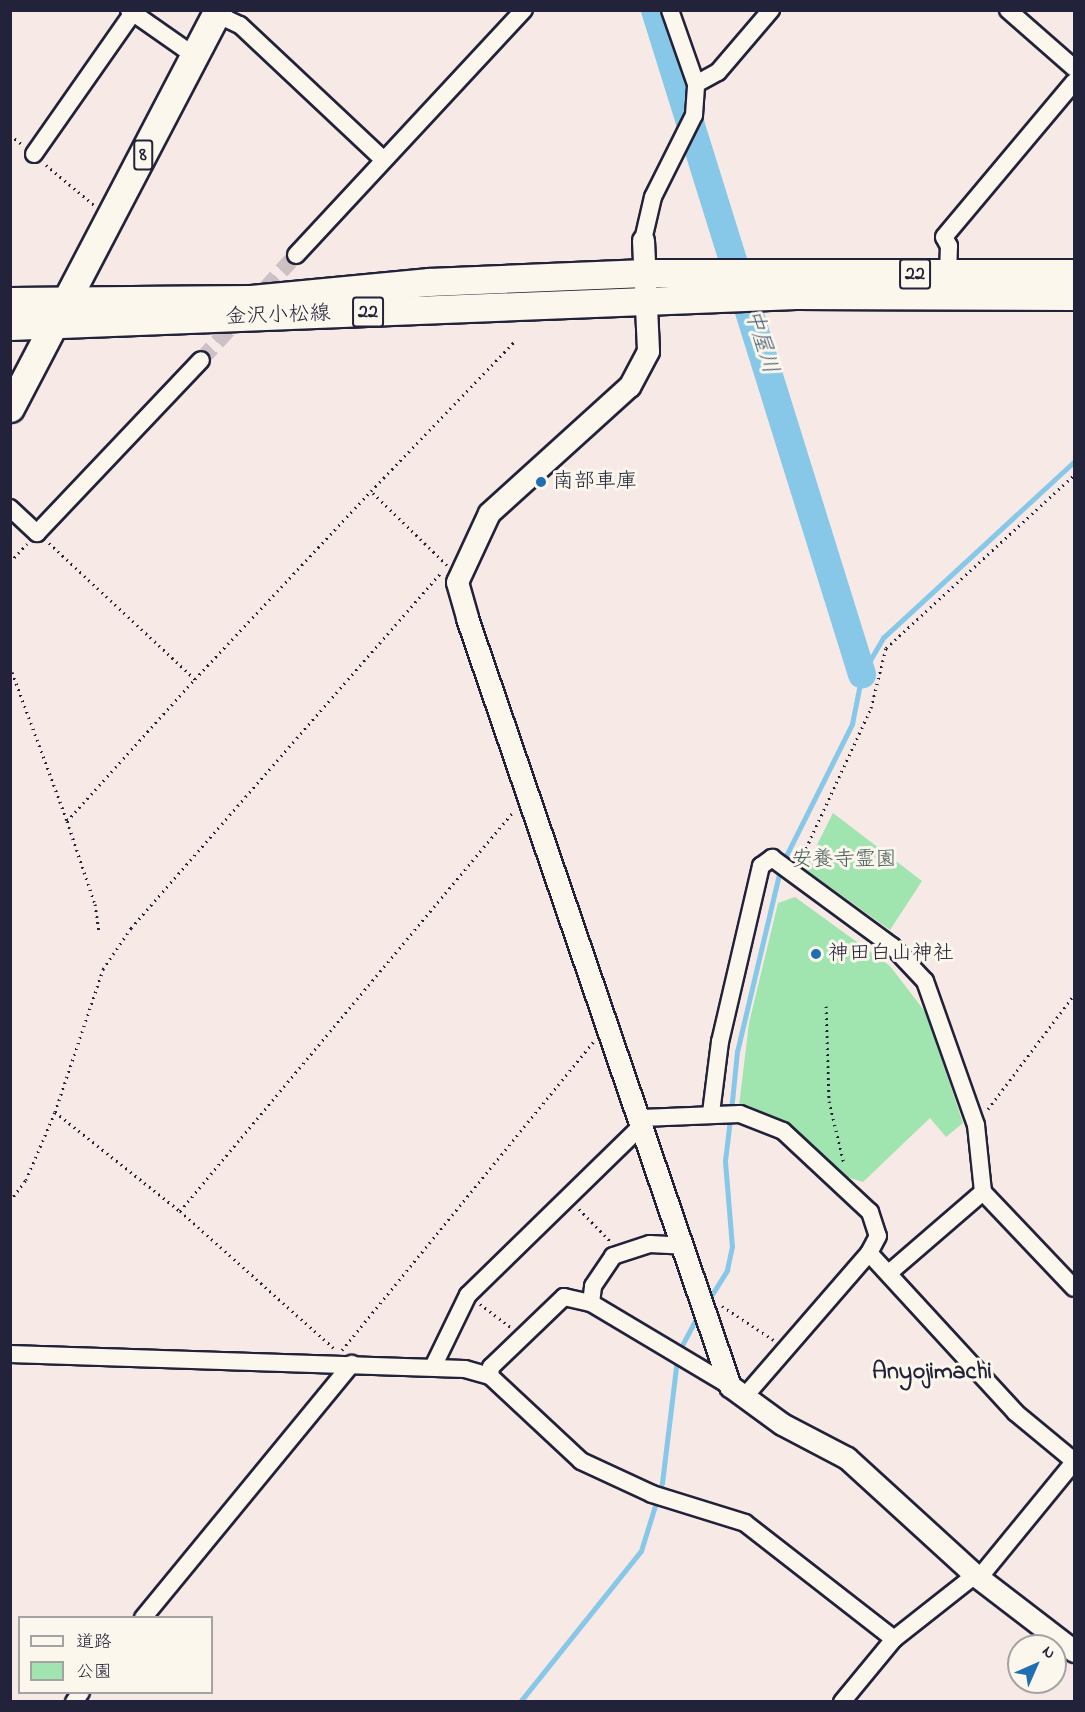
<!DOCTYPE html>
<html>
<head>
<meta charset="utf-8">
<style>
  body { margin:0 }
  #map { position:relative; width:1085px; height:1712px; overflow:hidden; background:#f7e9e6; font-family:"Indie Flower","Klee One",sans-serif }
  div>[style] { position:absolute }
  .green>* { inset:0; background:#a0e4af }
  .stream>* { height:4.5px; margin:-2.25px; padding:0 2.25px; transform-origin:2.25px; border-radius:2.25px; background:#87c8e8 }
  .river>* { height:28px; margin:-14px; padding:0 14px; transform-origin:14px; border-radius:14px; background:#87c8e8 }
  .minor-tunnel>* { height:16px; margin-top:-8px; transform-origin:0; background:repeating-linear-gradient(90deg,#ccc1c4 0 16px,transparent 0 24px) }
  .path>* { height:3px; margin-top:-1.5px; transform-origin:0; background:repeating-linear-gradient(90deg,#22223b 0 1.5px,transparent 0 6px) }
  .roads { filter:drop-shadow(2px 0 #22223b) drop-shadow(-2px 0 #22223b) drop-shadow(0 2px #22223b) drop-shadow(0 -2px #22223b) }
  .minor>* { height:16px; margin:-8px; padding:0 8px; transform-origin:8px; border-radius:8px; background:#fbf7ec }
  .tertiary>* { height:21px; margin:-10.5px; padding:0 10.5px; transform-origin:10.5px; border-radius:10.5px; background:#fbf7ec }
  .primary>* { height:27px; margin:-13.5px; padding:0 13.5px; transform-origin:13.5px; border-radius:13.5px; background:#fbf7ec }
  .dots>* { width:16px; height:16px; translate:-50% -50%; box-sizing:border-box; border:3px solid #fbf7ec; border-radius:50% }
  span { translate:-50% -50%; white-space:nowrap; text-align:center; line-height:1.15; -webkit-text-stroke:6px #fbf7ec; paint-order:stroke }
  .shield-label span { padding:2px 4px; background:#fbf7ec; border:2px solid; border-radius:4px; -webkit-text-stroke-width:0 }
  .shield-label { font-size:20px; color:#22223b; font-weight:700 }
  .street-label { font-size:21px; color:#22223b }
  .poi-label { font-size:21px; color:#22223b }
  .left { translate:0 -50%; text-align:left }
  .park-label { font-size:21px; color:#485c5e }
  .water-label { font-size:22px; color:#40546f; font-style:italic }
  .quarter-label { font-size:24px; color:#22223b; font-weight:700 }
  .frame { position:absolute; inset:0; border:12px solid #22223b; pointer-events:none }
  .legend { position:absolute; left:18px; top:1616px; width:195px; height:78px; box-sizing:border-box; background:#fbf7ec; border:2px solid #a4a2a5; margin:0; padding:8px 10px; list-style:none; font-size:18px; color:#22223b }
  .legend li { display:flex; align-items:center; gap:12px; height:30px }
  .legend b { width:30px; border:2px solid #a4a2a5 }
  .north { position:absolute; left:1007px; top:1634px; width:60px; height:60px; box-sizing:border-box; background:#fbf7ec; border:2px solid #a4a2a5; border-radius:50%; rotate:45deg; font-size:16px; font-weight:700; line-height:24px; text-align:center; color:#22223b }
  .north::after { content:''; display:block; margin:auto; width:21px; height:27px; background:#1f6fb2; clip-path:polygon(50% 0,100% 100%,50% 72%,0 100%) }
</style>
</head>
<body>
<div id="map">
  <div class="green">
    <i style="clip-path:polygon(833px 813px,922px 881px,890px 930px,805px 869px)"></i>
    <i style="clip-path:polygon(795px 897px,890px 966px,926px 1013px,963px 1123px,946px 1137px,930px 1118px,863px 1182px,841px 1175px,783px 1121px,739px 1106px,749px 1023px,778px 903px)"></i>
  </div>
  <div class="stream">
    <i style="left:783px;top:862px;width:154px;rotate:-63.4deg"></i>
    <i style="left:852px;top:724px;width:51px;rotate:-78.7deg"></i>
    <i style="left:862px;top:674px;width:42px;rotate:-59.7deg"></i>
    <i style="left:883px;top:638px;width:260px;rotate:-42.7deg"></i>
    <i style="left:731px;top:1111px;width:59px;rotate:-84.2deg"></i>
    <i style="left:737px;top:1052px;width:187px;rotate:-76.7deg"></i>
    <i style="left:708px;top:1301px;width:36px;rotate:-58deg"></i>
    <i style="left:727px;top:1270px;width:24px;rotate:-78deg"></i>
    <i style="left:732px;top:1247px;width:86px;rotate:-94.7deg"></i>
    <i style="left:725px;top:1161px;width:42px;rotate:-83.2deg"></i>
    <i style="left:679px;top:1351px;width:40px;rotate:-62deg"></i>
    <i style="left:520px;top:1702px;width:193px;rotate:-51.3deg"></i>
    <i style="left:641px;top:1551px;width:71px;rotate:-72.8deg"></i>
    <i style="left:662px;top:1483px;width:125px;rotate:-83.1deg"></i>
  </div>
  <div class="river">
    <i style="left:655px;top:10px;width:696px;rotate:72.69deg"></i>
  </div>
  <div class="minor-tunnel">
    <i style="left:201px;top:360px;width:142px;rotate:-47.9deg"></i>
  </div>
  <div class="path">
    <i style="left:10px;top:135px;width:16px;rotate:38deg"></i>
    <i style="left:46px;top:165px;width:62px;rotate:39.8deg"></i>
    <i style="left:49px;top:543px;width:200px;rotate:43deg"></i>
    <i style="left:195px;top:679px;width:258px;rotate:-46.9deg"></i>
    <i style="left:10px;top:562px;width:25px;rotate:-47deg"></i>
    <i style="left:447px;top:565px;width:106px;rotate:-135.8deg"></i>
    <i style="left:371px;top:491px;width:209px;rotate:-46.2deg"></i>
    <i style="left:10px;top:666px;width:9px;rotate:90deg"></i>
    <i style="left:12px;top:672px;width:159px;rotate:69.7deg"></i>
    <i style="left:67px;top:821px;width:191px;rotate:-48deg"></i>
    <i style="left:67px;top:821px;width:88px;rotate:71.4deg"></i>
    <i style="left:95px;top:904px;width:27px;rotate:82deg"></i>
    <i style="left:801px;top:859px;width:166px;rotate:-65.1deg"></i>
    <i style="left:871px;top:708px;width:62px;rotate:-76deg"></i>
    <i style="left:886px;top:648px;width:255px;rotate:-42.6deg"></i>
    <i style="left:826px;top:1006px;width:95px;rotate:88.2deg"></i>
    <i style="left:829px;top:1101px;width:65px;rotate:76.6deg"></i>
    <i style="left:988px;top:1109px;width:143px;rotate:-53deg"></i>
    <i style="left:55px;top:1112px;width:151px;rotate:-71.4deg"></i>
    <i style="left:103px;top:969px;width:50px;rotate:-55.7deg"></i>
    <i style="left:131px;top:928px;width:470px;rotate:-48.9deg"></i>
    <i style="left:10px;top:1201px;width:26px;rotate:-53deg"></i>
    <i style="left:26px;top:1180px;width:74px;rotate:-66.9deg"></i>
    <i style="left:55px;top:1112px;width:159px;rotate:38.4deg"></i>
    <i style="left:180px;top:1211px;width:520px;rotate:-50.15deg"></i>
    <i style="left:579px;top:1209px;width:45px;rotate:45.9deg"></i>
    <i style="left:180px;top:1211px;width:209px;rotate:41.7deg"></i>
    <i style="left:480px;top:1304px;width:38px;rotate:37deg"></i>
    <i style="left:722px;top:1306px;width:62px;rotate:33.2deg"></i>
    <i style="left:342px;top:1350px;width:399px;rotate:-50.8deg"></i>
  </div>
  <div class="roads">
    <div class="minor">
      <i style="left:129px;top:10px;width:82px;rotate:35deg"></i>
      <i style="left:1008px;top:10px;width:88px;rotate:41.3deg"></i>
      <i style="left:216px;top:14px;width:26px;rotate:25deg"></i>
      <i style="left:240px;top:25px;width:197px;rotate:43.2deg"></i>
      <i style="left:696px;top:84px;width:25px;rotate:-29deg"></i>
      <i style="left:718px;top:72px;width:82px;rotate:-49.5deg"></i>
      <i style="left:34px;top:154px;width:171px;rotate:-55deg"></i>
      <i style="left:643px;top:240px;width:44px;rotate:-76.9deg"></i>
      <i style="left:653px;top:197px;width:92px;rotate:-63.4deg"></i>
      <i style="left:694px;top:115px;width:31px;rotate:-86deg"></i>
      <i style="left:696px;top:84px;width:78px;rotate:-109.4deg"></i>
      <i style="left:296px;top:255px;width:335px;rotate:-47.1deg"></i>
      <i style="left:948px;top:274px;width:28px;rotate:-88deg"></i>
      <i style="left:949px;top:246px;width:10px;rotate:-119deg"></i>
      <i style="left:944px;top:237px;width:202px;rotate:-50deg"></i>
      <i style="left:10px;top:508px;width:37px;rotate:43deg"></i>
      <i style="left:37px;top:533px;width:238px;rotate:-46.5deg"></i>
      <i style="left:711px;top:1113px;width:72px;rotate:-82.8deg"></i>
      <i style="left:720px;top:1042px;width:181px;rotate:-76.9deg"></i>
      <i style="left:761px;top:866px;width:14px;rotate:-36deg"></i>
      <i style="left:772px;top:858px;width:149px;rotate:36.3deg"></i>
      <i style="left:892px;top:946px;width:48px;rotate:46.7deg"></i>
      <i style="left:925px;top:981px;width:153px;rotate:70.5deg"></i>
      <i style="left:976px;top:1125px;width:67px;rotate:84deg"></i>
      <i style="left:983px;top:1192px;width:132px;rotate:46.5deg"></i>
      <i style="left:642px;top:1118px;width:98px;rotate:-2.3deg"></i>
      <i style="left:740px;top:1114px;width:46px;rotate:21.6deg"></i>
      <i style="left:783px;top:1131px;width:119px;rotate:43deg"></i>
      <i style="left:870px;top:1212px;width:25px;rotate:72deg"></i>
      <i style="left:878px;top:1236px;width:19px;rotate:118deg"></i>
      <i style="left:869px;top:1253px;width:189px;rotate:130.9deg"></i>
      <i style="left:869px;top:1253px;width:217px;rotate:47.4deg"></i>
      <i style="left:1016px;top:1413px;width:75px;rotate:39.6deg"></i>
      <i style="left:889px;top:1273px;width:124px;rotate:-40.8deg"></i>
      <i style="left:591px;top:1303px;width:17px;rotate:-83deg"></i>
      <i style="left:593px;top:1286px;width:36px;rotate:-56deg"></i>
      <i style="left:613px;top:1256px;width:39px;rotate:-18deg"></i>
      <i style="left:650px;top:1244px;width:33px;rotate:3deg"></i>
      <i style="left:10px;top:1354px;width:455px;rotate:1.9deg"></i>
      <i style="left:465px;top:1369px;width:26px;rotate:16deg"></i>
      <i style="left:490px;top:1376px;width:125px;rotate:43deg"></i>
      <i style="left:581px;top:1461px;width:78px;rotate:24.9deg"></i>
      <i style="left:652px;top:1494px;width:97px;rotate:17.3deg"></i>
      <i style="left:745px;top:1523px;width:189px;rotate:37.9deg"></i>
      <i style="left:894px;top:1639px;width:103px;rotate:-38.3deg"></i>
      <i style="left:433px;top:1367px;width:80px;rotate:-64.1deg"></i>
      <i style="left:468px;top:1295px;width:246px;rotate:-44.3deg"></i>
      <i style="left:490px;top:1376px;width:9px;rotate:-84deg"></i>
      <i style="left:491px;top:1367px;width:101px;rotate:-43.8deg"></i>
      <i style="left:564px;top:1297px;width:28px;rotate:13deg"></i>
      <i style="left:591px;top:1303px;width:162px;rotate:30.8deg"></i>
      <i style="left:979px;top:1578px;width:150px;rotate:-50.7deg"></i>
      <i style="left:143px;top:1618px;width:329px;rotate:-50.6deg"></i>
      <i style="left:74px;top:1702px;width:12px;rotate:-55deg"></i>
      <i style="left:842px;top:1702px;width:82px;rotate:-50.5deg"></i>
    </div>
    <div class="tertiary">
      <i style="left:643px;top:240px;width:111px;rotate:87.4deg"></i>
      <i style="left:648px;top:351px;width:40px;rotate:118deg"></i>
      <i style="left:629px;top:386px;width:189px;rotate:137.8deg"></i>
      <i style="left:489px;top:513px;width:76px;rotate:114.9deg"></i>
      <i style="left:457px;top:582px;width:37px;rotate:74deg"></i>
      <i style="left:467px;top:618px;width:812px;rotate:71.1deg"></i>
      <i style="left:730px;top:1386px;width:64px;rotate:36.2deg"></i>
      <i style="left:782px;top:1424px;width:73px;rotate:27.6deg"></i>
      <i style="left:847px;top:1458px;width:173px;rotate:42.4deg"></i>
      <i style="left:975px;top:1575px;width:125px;rotate:37.5deg"></i>
    </div>
    <div class="primary">
      <i style="left:10px;top:301px;width:241px;rotate:-0.5deg"></i>
      <i style="left:251px;top:299px;width:179px;rotate:-5.5deg"></i>
      <i style="left:429px;top:282px;width:216px;rotate:-2.4deg"></i>
      <i style="left:645px;top:273px;width:429px"></i>
      <i style="left:10px;top:326px;width:786px;rotate:-2.26deg"></i>
      <i style="left:795px;top:295px;width:279px;rotate:0.2deg"></i>
      <i style="left:10px;top:408px;width:449px;rotate:-62.4deg"></i>
    </div>
  </div>
  <div class="dots">
    <i style="left:541px;top:482px;background:#1f6fb2"></i>
    <i style="left:816px;top:954px;background:#1f6fb2"></i>
  </div>
  <div class="shield-label">
    <span style="left:143px;top:155px">8</span>
    <span style="left:915px;top:274px">22</span>
    <span style="left:368px;top:312px">22</span>
  </div>
  <div class="street-label">
    <span style="left:278px;top:316px;rotate:-2deg">金沢小松線</span>
  </div>
  <div class="poi-label">
    <span class="left" style="left:553px;top:482px">南部車庫</span>
    <span class="left" style="left:828px;top:954px">神田白山神社</span>
  </div>
  <div class="park-label">
    <span style="left:844px;top:860px">安養寺霊園</span>
  </div>
  <div class="water-label">
    <span style="left:760px;top:342px;rotate:73deg">中屋川</span>
  </div>
  <div class="quarter-label">
    <span style="left:932px;top:1373px">Anyojimachi</span>
  </div>
  <div class="frame"></div>
  <ul class="legend">
  <li><b style="height:8px;background:#fbf7ec"></b>道路</li>
  <li><b style="height:16px;background:#a0e4af"></b>公園</li>
  </ul>
  <div class="north">N</div>
</div>
</body>
</html>
